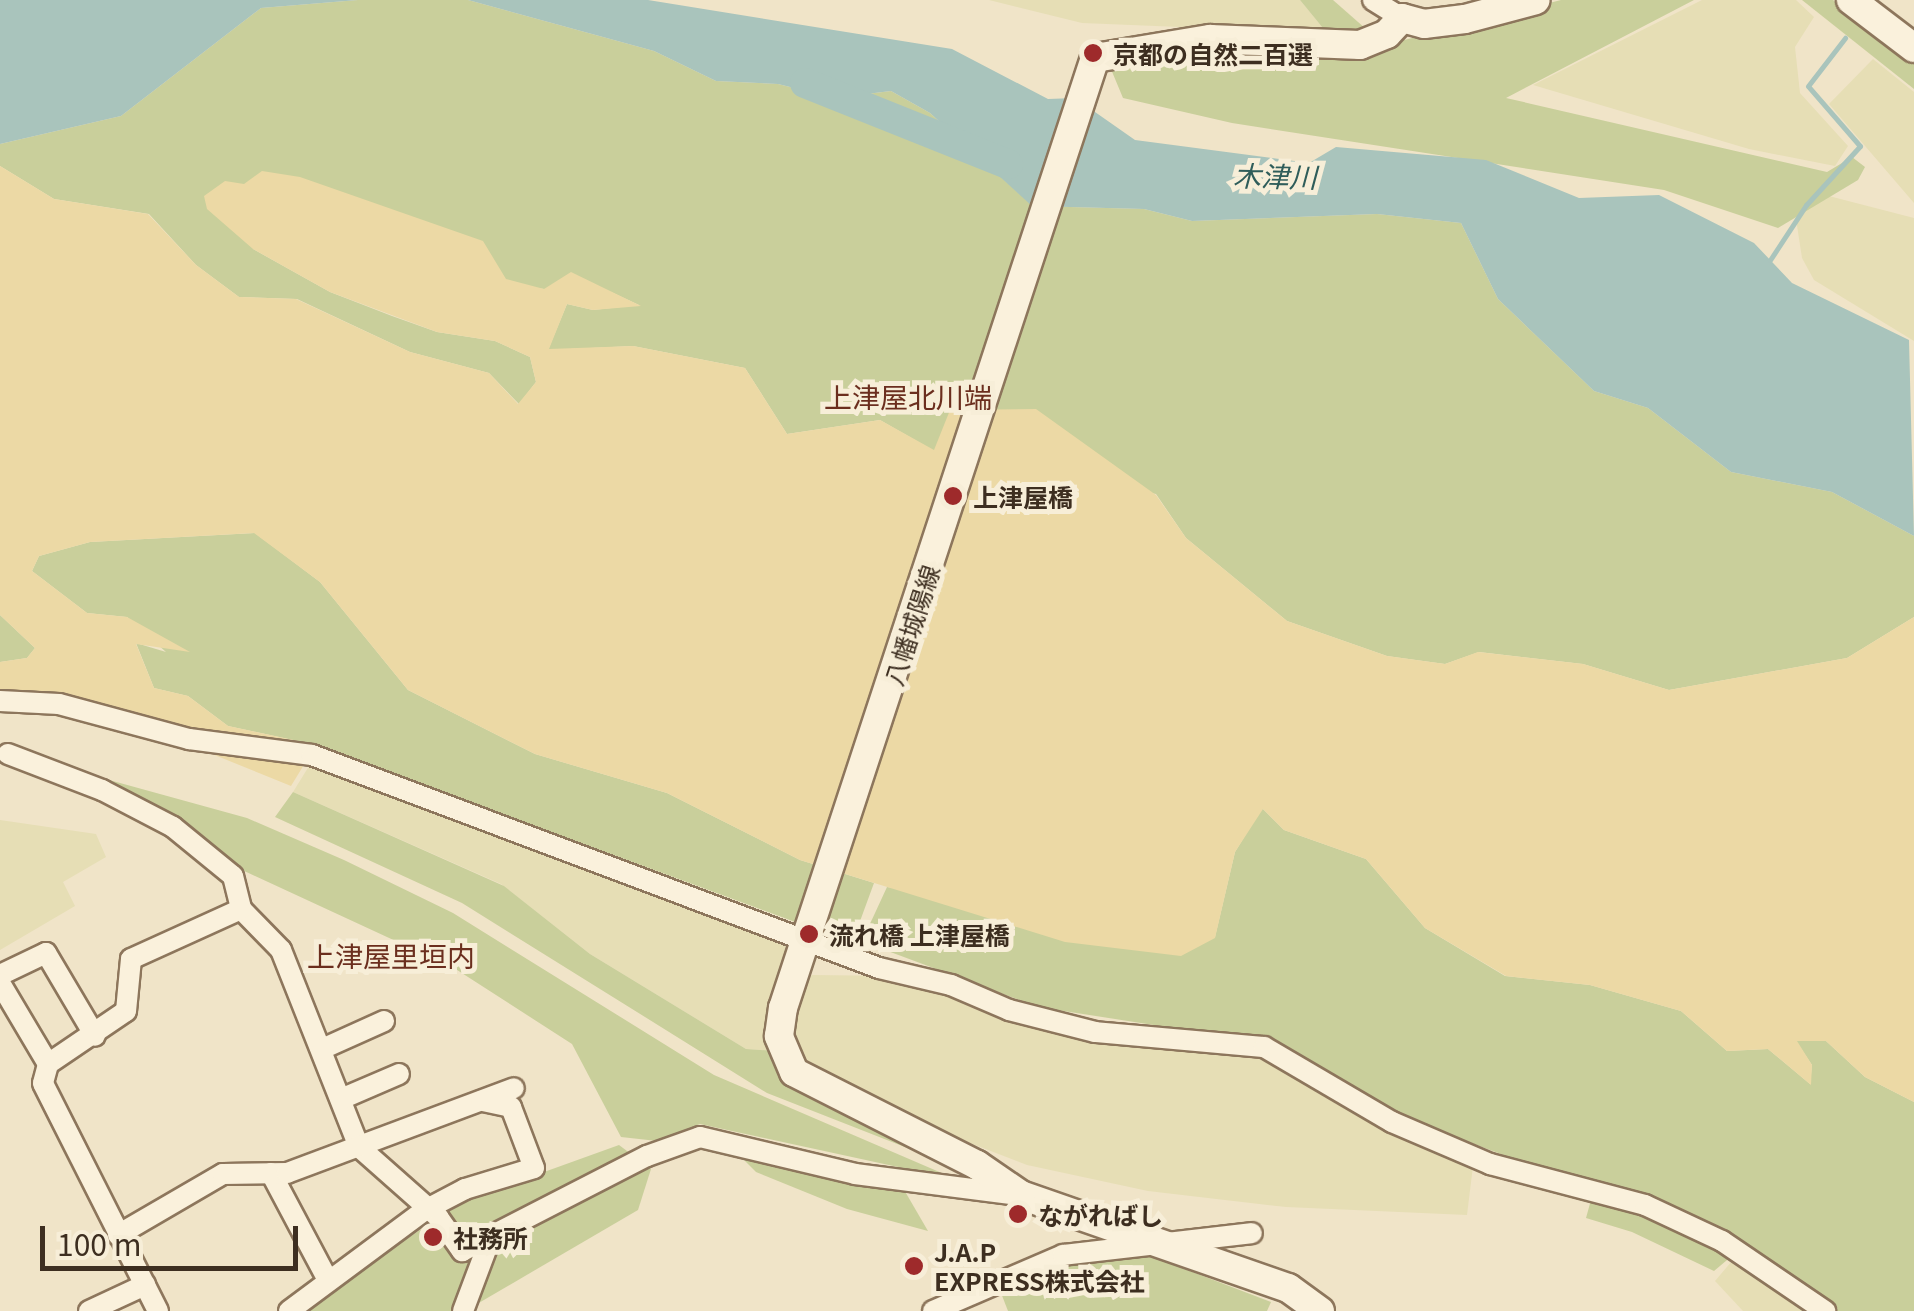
<!DOCTYPE html>
<html>
<head>
<meta charset="utf-8">
<style>
  body { margin:0 }
  #map { position:relative; width:1914px; height:1311px; overflow:hidden; background:#f0e4c8; font-family:Georgia,"Noto Sans JP",serif }
  div>[style] { position:absolute }
  .farmland>* { inset:0; background:#e6deb5 }
  .green>* { inset:0; background:#c9cf9b }
  .sand>* { inset:0; background:#ecd9a5 }
  .water>* { inset:0; background:#a9c4bc }
  .stream>* { height:5px; margin:-2.5px; padding:0 2.5px; transform-origin:2.5px; border-radius:2.5px; background:#a9c4bc }
  .river>* { height:30px; margin:-15px; padding:0 15px; transform-origin:15px; border-radius:15px; background:#a9c4bc }
  .roads { filter:drop-shadow(2px 0 #8d765c) drop-shadow(-2px 0 #8d765c) drop-shadow(0 2px #8d765c) drop-shadow(0 -2px #8d765c) }
  .street>* { height:20px; margin:-10px; padding:0 10px; transform-origin:10px; border-radius:10px; background:#faf1dc }
  .secondary>* { height:28px; margin:-14px; padding:0 14px; transform-origin:14px; border-radius:14px; background:#faf1dc }
  .dots>* { width:28px; height:28px; translate:-50% -50%; box-sizing:border-box; border:5px solid #f7eed8; border-radius:50% }
  span { translate:-50% -50%; white-space:nowrap; text-align:center; line-height:1.15; -webkit-text-stroke:10px #f7eed8; paint-order:stroke }
  .poi-label { font-size:25px; color:#3d2e20; font-weight:700 }
  .left { translate:0 -50%; text-align:left }
  .street-label { font-size:25px; color:#3d2e20 }
  .water-label { font-size:28px; color:#2f5d5a; font-style:italic }
  .neighbourhood-label { font-size:28px; color:#6b2e1e }
  .scale { position:absolute; left:40px; top:1226px; width:258px; height:45px; box-sizing:border-box; border:5px solid #3d2e20; border-top:0; padding-left:12px; font-size:30px; line-height:35px; white-space:nowrap; color:#3d2e20; -webkit-text-stroke:8px #f7eed8; paint-order:stroke }
</style>
</head>
<body>
<div id="map">
  <div class="farmland">
    <i style="clip-path:polygon(989px 0,1300px 0,1327px 33px,1082px 23px)"></i>
    <i style="clip-path:polygon(1702px 0,1796px 0,1814px 17px,1795px 47px,1800px 93px,1848px 146px,1835px 166px,1749px 149px,1533px 85px)"></i>
    <i style="clip-path:polygon(1873px 59px,1914px 92px,1914px 203px,1829px 104px)"></i>
    <i style="clip-path:polygon(1825px 195px,1914px 218px,1914px 341px,1814px 280px,1802px 258px,1796px 219px)"></i>
    <i style="clip-path:polygon(319px 750px,794px 937px,777px 1051px,746px 1049px,590px 954px,501px 884px,293px 792px)"></i>
    <i style="clip-path:polygon(0 820px,96px 834px,106px 857px,63px 882px,75px 906px,0 950px)"></i>
    <i style="clip-path:polygon(812px 975px,900px 976px,1059px 1024px,1266px 1053px,1473px 1166px,1467px 1215px,1286px 1207px,1148px 1191px,1027px 1165px,887px 1111px,795px 1063px,788px 1004px,797px 984px)"></i>
    <i style="clip-path:polygon(1732px 1261px,1777px 1273px,1830px 1311px,1743px 1311px,1715px 1281px)"></i>
  </div>
  <div class="green">
    <i style="clip-path:polygon(358px 0,468px 0,654px 51px,716px 81px,778px 84px,834px 98px,891px 91px,930px 113px,1033px 206px,1144px 209px,1192px 221px,1377px 214px,1461px 223px,1498px 299px,1594px 391px,1648px 408px,1731px 472px,1832px 492px,1914px 536px,1914px 617px,1847px 658px,1669px 690px,1583px 664px,1479px 652px,1445px 664px,1387px 656px,1287px 621px,1186px 538px,1156px 494px,934px 451px,880px 420px,787px 434px,745px 368px,633px 346px,548px 350px,567px 304px,593px 310px,639px 305px,611px 292px,544px 289px,253px 249px,330px 292px,392px 316px,437px 332px,495px 341px,530px 357px,536px 382px,519px 404px,489px 373px,410px 352px,297px 299px,239px 297px,196px 265px,149px 214px,54px 199px,0 166px,0 144px,121px 116px,261px 8px)"></i>
    <i style="clip-path:polygon(1300px 0,1333px 0,1366px 29px,1360px 36px,1327px 33px)"></i>
    <i style="clip-path:polygon(1561px 0,1694px 0,1506px 98px,1827px 172px,1852px 157px,1865px 167px,1858px 180px,1778px 228px,1664px 190px,1232px 123px,1123px 98px,1108px 62px,1369px 49px)"></i>
    <i style="clip-path:polygon(1802px 0,1833px 0,1914px 61px,1914px 89px)"></i>
    <i style="clip-path:polygon(255px 533px,320px 582px,408px 690px,535px 754px,667px 793px,800px 860px,874px 883px,852px 943px,316px 745px,228px 726px,188px 696px,154px 688px,136px 643px,166px 652px,127px 617px,87px 613px,32px 571px,39px 556px,90px 542px)"></i>
    <i style="clip-path:polygon(0 615px,35px 648px,27px 658px,0 662px)"></i>
    <i style="clip-path:polygon(62px 767px,247px 818px,344px 860px,453px 913px,714px 1075px,958px 1180px,700px 1124px,657px 1141px,621px 1137px,572px 1044px,454px 968px,240px 869px)"></i>
    <i style="clip-path:polygon(293px 792px,504px 886px,590px 954px,746px 1049px,777px 1051px,989px 1180px,767px 1093px,462px 903px,275px 817px)"></i>
    <i style="clip-path:polygon(1262px 808px,1284px 830px,1366px 859px,1425px 928px,1505px 976px,1590px 985px,1681px 1011px,1727px 1051px,1768px 1049px,1810px 1084px,1812px 1065px,1796px 1041px,1826px 1041px,1865px 1077px,1914px 1102px,1914px 1311px,1835px 1311px,1786px 1273px,1733px 1255px,1714px 1271px,1632px 1232px,1586px 1218px,1594px 1189px,1400px 1116px,1322px 1068px,1250px 1040px,1038px 1007px,877px 947px,869px 926px,887px 887px,1215px 937px,1235px 852px)"></i>
    <i style="clip-path:polygon(619px 1145px,651px 1169px,638px 1210px,465px 1311px,297px 1311px,464px 1201px)"></i>
    <i style="clip-path:polygon(734px 1150px,903px 1188px,928px 1231px,847px 1209px,756px 1172px)"></i>
    <i style="clip-path:polygon(1148px 1255px,1271px 1302px,1267px 1311px,1008px 1311px,1001px 1293px,1065px 1265px)"></i>
  </div>
  <div class="sand">
    <i style="clip-path:polygon(0 166px,54px 199px,148px 214px,196px 265px,239px 297px,296px 299px,410px 352px,489px 373px,518px 404px,536px 382px,530px 357px,495px 341px,437px 332px,330px 292px,253px 249px,207px 209px,204px 196px,225px 181px,244px 184px,262px 171px,300px 177px,483px 241px,506px 279px,544px 289px,571px 272px,641px 306px,593px 310px,567px 304px,549px 349px,633px 346px,745px 368px,787px 434px,880px 420px,934px 450px,950px 410px,1036px 409px,1156px 495px,1186px 538px,1287px 621px,1387px 656px,1445px 664px,1478px 652px,1583px 664px,1669px 690px,1847px 658px,1914px 617px,1914px 1102px,1865px 1077px,1826px 1041px,1797px 1041px,1812px 1065px,1811px 1085px,1768px 1049px,1727px 1051px,1681px 1011px,1590px 985px,1506px 976px,1425px 928px,1366px 859px,1284px 830px,1263px 809px,1235px 852px,1215px 938px,1181px 956px,1065px 942px,800px 860px,667px 793px,535px 754px,408px 690px,320px 582px,254px 533px,90px 542px,39px 556px,32px 571px,87px 613px,127px 617px,190px 652px,136px 644px,154px 688px,188px 696px,228px 726px,316px 745px,291px 786px,190px 745px,0 704px,0 662px,27px 658px,35px 648px,0 615px)"></i>
  </div>
  <div class="water">
    <i style="clip-path:polygon(0 0,358px 0,261px 8px,121px 116px,0 144px)"></i>
    <i style="clip-path:polygon(468px 0,648px 0,952px 49px,1048px 99px,1075px 98px,1135px 140px,1309px 163px,1336px 147px,1486px 160px,1579px 198px,1659px 195px,1754px 243px,1792px 283px,1909px 340px,1914px 536px,1832px 492px,1731px 472px,1648px 408px,1594px 391px,1498px 299px,1461px 223px,1377px 214px,1192px 221px,1144px 209px,1032px 206px,930px 113px,891px 91px,834px 98px,778px 84px,716px 81px,654px 51px)"></i>
  </div>
  <div class="stream">
    <i style="left:1770px;top:260px;width:66px;rotate:-56.8deg"></i>
    <i style="left:1806px;top:205px;width:80px;rotate:-47.5deg"></i>
    <i style="left:1860px;top:146px;width:79px;rotate:-130.9deg"></i>
    <i style="left:1808px;top:86px;width:61px;rotate:-52.4deg"></i>
  </div>
  <div class="river">
    <i style="left:805px;top:83px;width:219px;rotate:21.8deg"></i>
  </div>
  <div class="roads">
    <div class="street">
      <i style="left:1373px;top:0;width:34px;rotate:32deg"></i>
      <i style="left:0;top:701px;width:59px;rotate:2.9deg"></i>
      <i style="left:59px;top:704px;width:135px;rotate:15.1deg"></i>
      <i style="left:189px;top:739px;width:124px;rotate:7.4deg"></i>
      <i style="left:312px;top:755px;width:606px;rotate:20.59deg"></i>
      <i style="left:879px;top:968px;width:74px;rotate:13.3deg"></i>
      <i style="left:951px;top:985px;width:63px;rotate:23.3deg"></i>
      <i style="left:1009px;top:1010px;width:89px;rotate:14.3deg"></i>
      <i style="left:1095px;top:1032px;width:170px;rotate:5.1deg"></i>
      <i style="left:1264px;top:1047px;width:148px;rotate:30.4deg"></i>
      <i style="left:1392px;top:1122px;width:107px;rotate:23.2deg"></i>
      <i style="left:1490px;top:1164px;width:160px;rotate:14.8deg"></i>
      <i style="left:1645px;top:1205px;width:85px;rotate:25.1deg"></i>
      <i style="left:1722px;top:1241px;width:125px;rotate:34.2deg"></i>
      <i style="left:8px;top:754px;width:101px;rotate:21deg"></i>
      <i style="left:102px;top:790px;width:80px;rotate:27.5deg"></i>
      <i style="left:173px;top:827px;width:77px;rotate:39.2deg"></i>
      <i style="left:233px;top:876px;width:34px;rotate:76deg"></i>
      <i style="left:241px;top:909px;width:57px;rotate:45.7deg"></i>
      <i style="left:281px;top:950px;width:212px;rotate:68.4deg"></i>
      <i style="left:359px;top:1147px;width:106px;rotate:41.5deg"></i>
      <i style="left:438px;top:1217px;width:42px;rotate:54.8deg"></i>
      <i style="left:462px;top:1251px;width:208px;rotate:-27.2deg"></i>
      <i style="left:647px;top:1156px;width:56px;rotate:-19.7deg"></i>
      <i style="left:700px;top:1137px;width:159px;rotate:13.4deg"></i>
      <i style="left:855px;top:1174px;width:165px;rotate:7.3deg"></i>
      <i style="left:0;top:975px;width:51px;rotate:-25.6deg"></i>
      <i style="left:46px;top:953px;width:96px;rotate:59.4deg"></i>
      <i style="left:0;top:983px;width:94px;rotate:59.3deg"></i>
      <i style="left:322px;top:1049px;width:68px;rotate:-24.3deg"></i>
      <i style="left:341px;top:1099px;width:63px;rotate:-23.3deg"></i>
      <i style="left:271px;top:1173px;width:121px;rotate:62deg"></i>
      <i style="left:118px;top:1235px;width:121px;rotate:-30.2deg"></i>
      <i style="left:223px;top:1174px;width:64px;rotate:-0.9deg"></i>
      <i style="left:287px;top:1173px;width:242px;rotate:-20.5deg"></i>
      <i style="left:89px;top:1311px;width:62px;rotate:-24.9deg"></i>
      <i style="left:158px;top:1311px;width:255px;rotate:-116.8deg"></i>
      <i style="left:43px;top:1083px;width:20px;rotate:-75deg"></i>
      <i style="left:48px;top:1064px;width:94px;rotate:-34.2deg"></i>
      <i style="left:126px;top:1011px;width:52px;rotate:-84.5deg"></i>
      <i style="left:131px;top:959px;width:121px;rotate:-24.4deg"></i>
      <i style="left:289px;top:1311px;width:169px;rotate:-36.6deg"></i>
      <i style="left:425px;top:1210px;width:45px;rotate:-27.7deg"></i>
      <i style="left:465px;top:1189px;width:72px;rotate:-16.9deg"></i>
      <i style="left:534px;top:1168px;width:65px;rotate:-110.7deg"></i>
      <i style="left:511px;top:1107px;width:30px;rotate:-168deg"></i>
      <i style="left:463px;top:1311px;width:77px;rotate:-69.4deg"></i>
      <i style="left:933px;top:1311px;width:142px;rotate:-23.3deg"></i>
      <i style="left:1063px;top:1255px;width:190px;rotate:-6.6deg"></i>
    </div>
    <div class="secondary">
      <i style="left:1851px;top:0;width:79px;rotate:37.3deg"></i>
      <i style="left:1320px;top:1311px;width:39px;rotate:-144deg"></i>
      <i style="left:1288px;top:1288px;width:283px;rotate:-160.8deg"></i>
      <i style="left:1021px;top:1195px;width:53px;rotate:-145.7deg"></i>
      <i style="left:977px;top:1165px;width:205px;rotate:-153.1deg"></i>
      <i style="left:794px;top:1072px;width:39px;rotate:-113deg"></i>
      <i style="left:779px;top:1036px;width:28px;rotate:-82deg"></i>
      <i style="left:783px;top:1008px;width:1000px;rotate:-71.82deg"></i>
      <i style="left:1095px;top:58px;width:117px;rotate:-9.4deg"></i>
      <i style="left:1210px;top:39px;width:150px;rotate:2.3deg"></i>
      <i style="left:1360px;top:45px;width:29px;rotate:-22deg"></i>
      <i style="left:1387px;top:34px;width:22px;rotate:-47deg"></i>
      <i style="left:1402px;top:18px;width:23px;rotate:15deg"></i>
      <i style="left:1424px;top:24px;width:41px;rotate:-7deg"></i>
      <i style="left:1465px;top:19px;width:73px;rotate:-15deg"></i>
    </div>
  </div>
  <div class="dots">
    <i style="left:1093px;top:53px;background:#9e2a2b"></i>
    <i style="left:953px;top:496px;background:#9e2a2b"></i>
    <i style="left:809px;top:934px;background:#9e2a2b"></i>
    <i style="left:1018px;top:1214px;background:#9e2a2b"></i>
    <i style="left:433px;top:1237px;background:#9e2a2b"></i>
    <i style="left:914px;top:1266px;background:#9e2a2b"></i>
  </div>
  <div class="poi-label">
    <span class="left" style="left:1113px;top:53px">京都の自然二百選</span>
    <span class="left" style="left:973px;top:496px">上津屋橋</span>
    <span class="left" style="left:829px;top:934px">流れ橋 上津屋橋</span>
    <span class="left" style="left:1038px;top:1214px">ながればし</span>
    <span class="left" style="left:453px;top:1237px">社務所</span>
    <span class="left" style="left:934px;top:1266px">J.A.P<br>EXPRESS株式会社</span>
  </div>
  <div class="street-label">
    <span style="left:911px;top:625px;rotate:-72deg">八幡城陽線</span>
  </div>
  <div class="water-label">
    <span style="left:1275px;top:175px;rotate:1deg">木津川</span>
  </div>
  <div class="neighbourhood-label">
    <span style="left:908px;top:396px">上津屋北川端</span>
    <span style="left:391px;top:955px">上津屋里垣内</span>
  </div>
  <div class="scale">100 m</div>
</div>
</body>
</html>
